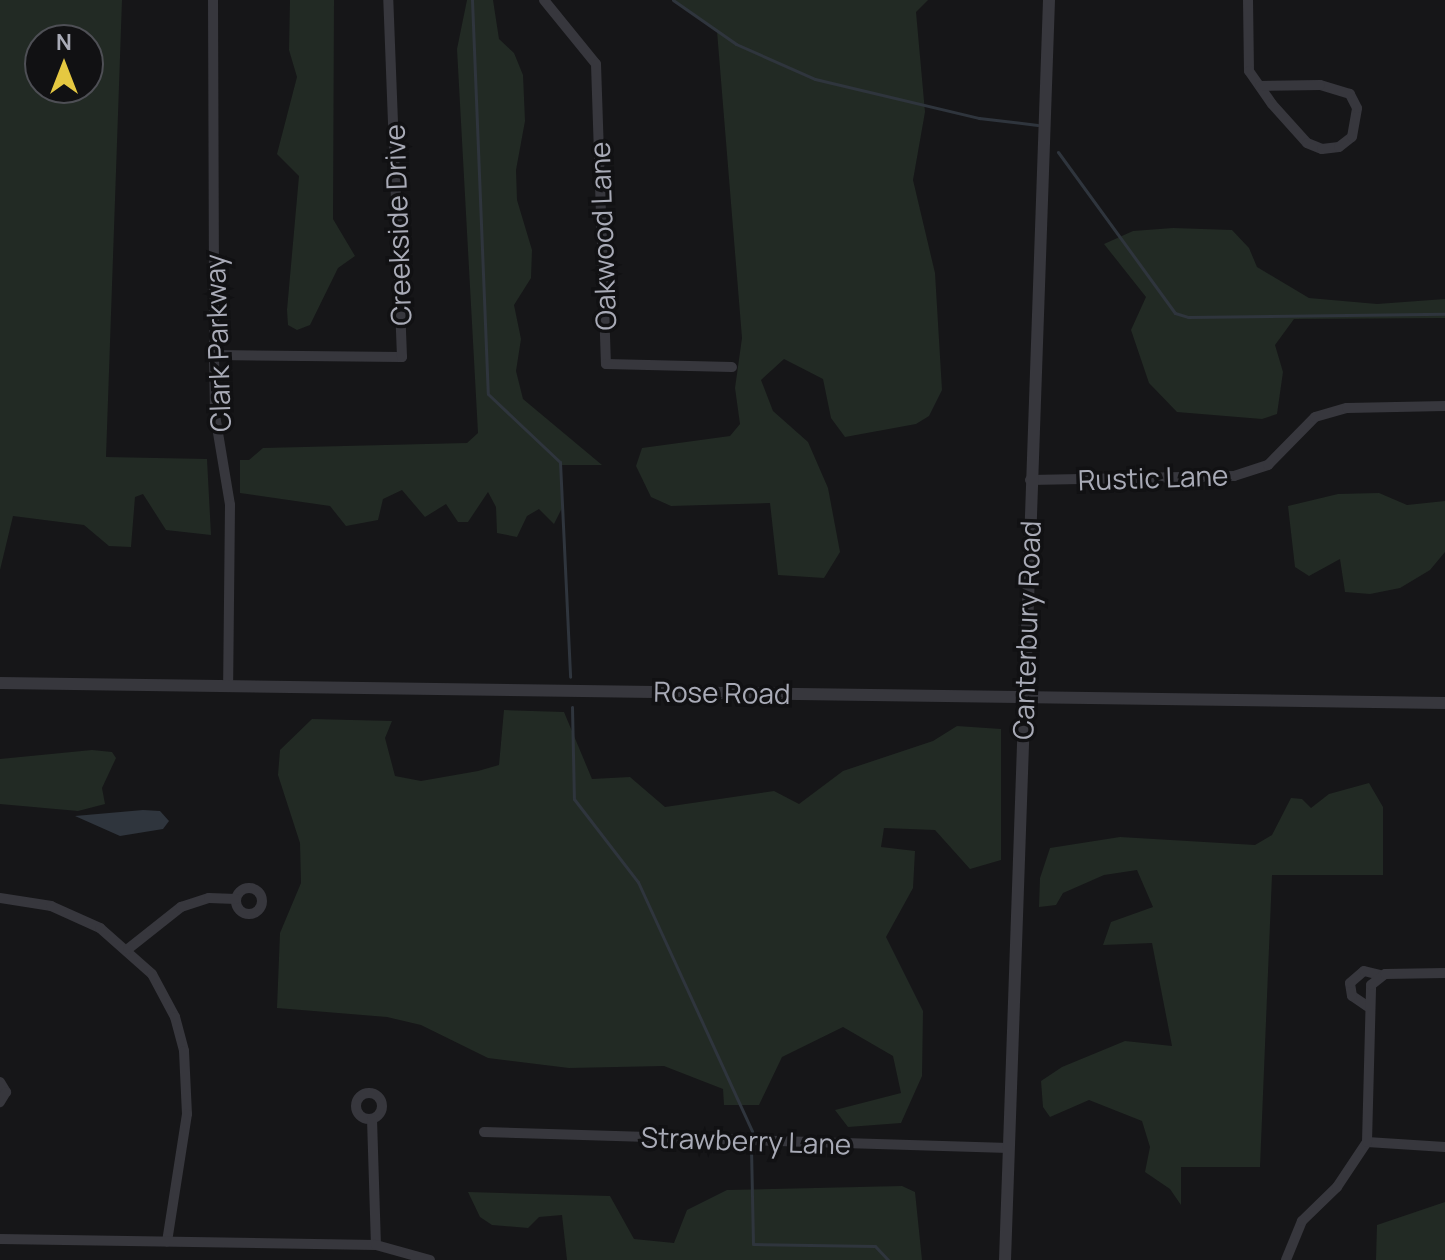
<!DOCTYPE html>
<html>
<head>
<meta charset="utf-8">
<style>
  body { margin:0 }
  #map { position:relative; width:1445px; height:1260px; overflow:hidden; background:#161618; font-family:Manrope,sans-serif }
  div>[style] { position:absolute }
  .green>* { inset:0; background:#222a24 }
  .water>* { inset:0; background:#2f353d }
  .stream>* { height:3px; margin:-1.5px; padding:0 1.5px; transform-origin:1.5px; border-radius:1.5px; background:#2f353d }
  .minor>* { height:10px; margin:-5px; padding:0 5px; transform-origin:5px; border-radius:5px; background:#37373d }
  .minor>.ring { margin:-5px; padding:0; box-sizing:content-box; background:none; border:10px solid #37373d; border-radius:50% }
  .tertiary>* { height:12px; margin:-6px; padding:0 6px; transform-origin:6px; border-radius:6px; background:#37373d }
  span { translate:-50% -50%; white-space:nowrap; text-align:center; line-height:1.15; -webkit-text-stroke:7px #111113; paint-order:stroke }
  .street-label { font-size:28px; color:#a9abb7 }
  .north { position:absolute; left:24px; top:24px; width:80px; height:80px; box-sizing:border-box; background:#111113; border:2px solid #4e4f55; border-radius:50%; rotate:0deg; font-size:22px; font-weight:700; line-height:32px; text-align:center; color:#a9abb7 }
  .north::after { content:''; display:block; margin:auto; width:28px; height:36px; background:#e5c841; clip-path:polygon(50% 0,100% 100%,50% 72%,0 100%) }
</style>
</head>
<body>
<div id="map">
  <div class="green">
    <i style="clip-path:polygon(evenodd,0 0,122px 0,106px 457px,207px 459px,211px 535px,166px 530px,143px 494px,135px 497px,131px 547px,109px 546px,84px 525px,13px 516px,0 570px,0 0,40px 40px,88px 40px,88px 88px,40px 88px,40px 40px)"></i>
    <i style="clip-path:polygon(290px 0,334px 0,333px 219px,355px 256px,338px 268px,310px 325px,297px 330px,288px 325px,287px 310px,299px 176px,277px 154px,297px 77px,289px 50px)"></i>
    <i style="clip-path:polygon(467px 0,493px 0,499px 39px,514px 53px,523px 75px,525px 121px,516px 170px,517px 200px,532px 250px,531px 278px,514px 305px,521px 339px,516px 371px,523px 399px,602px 465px,561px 465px,563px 506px,554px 524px,539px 509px,527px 516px,517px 537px,497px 533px,496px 507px,488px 492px,468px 522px,458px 522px,446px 504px,425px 517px,402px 490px,383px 499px,378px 520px,346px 526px,330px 506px,240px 493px,240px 460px,249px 460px,263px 448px,467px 443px,478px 433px,457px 49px)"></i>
    <i style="clip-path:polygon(673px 0,928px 0,916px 12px,925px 112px,913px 180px,935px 273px,942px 390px,929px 416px,916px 424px,845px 437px,831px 418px,823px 379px,784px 359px,761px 380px,773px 411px,808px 442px,828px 488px,840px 552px,824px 578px,778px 575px,770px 503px,671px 506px,651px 497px,636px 466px,642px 448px,730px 436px,740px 424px,735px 388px,742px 338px,717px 31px)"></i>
    <i style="clip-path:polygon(1173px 228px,1232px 230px,1249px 248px,1257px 267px,1309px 298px,1377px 304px,1445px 299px,1445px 318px,1294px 319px,1275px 345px,1283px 372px,1277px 414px,1262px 419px,1177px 412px,1149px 383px,1131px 330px,1146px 297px,1104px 244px,1133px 231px)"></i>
    <i style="clip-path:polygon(1379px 493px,1407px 505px,1445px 501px,1445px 552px,1430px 570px,1400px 588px,1370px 594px,1345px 592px,1340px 559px,1309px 576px,1295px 567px,1288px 506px,1338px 494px)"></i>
    <i style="clip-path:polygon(504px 710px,564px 712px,592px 779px,630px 777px,665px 807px,774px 791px,799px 804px,843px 771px,933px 741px,957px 726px,1001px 729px,1001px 860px,970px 869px,935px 830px,884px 828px,881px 847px,915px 851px,913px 888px,886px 937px,923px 1011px,922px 1076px,901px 1123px,848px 1127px,835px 1110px,901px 1093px,893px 1056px,843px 1027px,782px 1057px,759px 1105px,724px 1105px,723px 1089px,664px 1066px,569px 1068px,488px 1058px,421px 1025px,387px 1017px,277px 1008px,280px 933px,301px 883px,300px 843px,278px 775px,280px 750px,312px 719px,392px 721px,385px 738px,395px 776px,421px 781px,478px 771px,499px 765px)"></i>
    <i style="clip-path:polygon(92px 750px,112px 752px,116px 758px,102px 788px,105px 804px,78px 811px,0 804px,0 759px)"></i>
    <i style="clip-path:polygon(1369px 783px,1383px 807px,1383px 875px,1272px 875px,1260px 1167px,1181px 1167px,1181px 1205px,1170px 1189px,1145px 1172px,1150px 1147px,1142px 1121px,1089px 1100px,1050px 1117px,1043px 1107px,1041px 1081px,1062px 1067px,1125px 1041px,1172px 1046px,1152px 943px,1103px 945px,1111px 922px,1153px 907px,1137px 870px,1104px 875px,1063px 893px,1056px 905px,1039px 907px,1040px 878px,1050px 848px,1120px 837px,1255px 845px,1272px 835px,1291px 798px,1302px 799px,1311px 808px,1329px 794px)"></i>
    <i style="clip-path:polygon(902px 1186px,915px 1192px,922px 1260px,567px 1260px,562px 1215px,539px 1217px,528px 1228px,492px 1225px,480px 1217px,468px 1192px,610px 1196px,634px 1239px,674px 1243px,687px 1210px,727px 1190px)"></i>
    <i style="clip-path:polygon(1445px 1202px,1445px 1260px,1376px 1260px,1377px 1225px)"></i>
  </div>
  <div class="water">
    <i style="clip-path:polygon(143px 810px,160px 811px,169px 821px,163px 829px,120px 836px,75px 816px)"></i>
  </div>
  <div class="stream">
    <i style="left:472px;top:0;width:394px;rotate:87.7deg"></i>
    <i style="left:488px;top:394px;width:99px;rotate:43.4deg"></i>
    <i style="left:560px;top:462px;width:215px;rotate:87.3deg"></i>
    <i style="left:673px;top:0;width:77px;rotate:34.9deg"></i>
    <i style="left:736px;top:44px;width:86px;rotate:23.9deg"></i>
    <i style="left:815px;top:79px;width:169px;rotate:13.4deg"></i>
    <i style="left:979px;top:118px;width:59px;rotate:6.8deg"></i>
    <i style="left:1058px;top:152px;width:199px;rotate:54deg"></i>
    <i style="left:1175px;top:313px;width:14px;rotate:17deg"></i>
    <i style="left:1188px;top:317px;width:257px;rotate:-0.7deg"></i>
    <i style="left:572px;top:707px;width:92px;rotate:88.8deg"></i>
    <i style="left:574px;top:799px;width:105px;rotate:52.4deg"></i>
    <i style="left:638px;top:882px;width:274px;rotate:65.4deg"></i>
    <i style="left:751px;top:1148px;width:96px;rotate:88.8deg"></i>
    <i style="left:753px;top:1244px;width:122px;rotate:0.9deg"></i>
    <i style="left:875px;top:1246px;width:19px;rotate:47deg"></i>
  </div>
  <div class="minor">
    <i style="left:213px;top:0;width:355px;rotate:89.8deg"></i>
    <i style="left:214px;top:355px;width:60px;rotate:89deg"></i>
    <i style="left:215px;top:415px;width:91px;rotate:80.5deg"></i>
    <i style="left:230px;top:505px;width:179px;rotate:90.6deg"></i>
    <i style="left:544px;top:0;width:82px;rotate:50.9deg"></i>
    <i style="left:596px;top:64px;width:300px;rotate:88.1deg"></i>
    <i style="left:606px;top:364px;width:126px;rotate:1.4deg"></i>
    <i style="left:1248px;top:0;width:71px;rotate:89.2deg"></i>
    <i style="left:1249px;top:71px;width:40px;rotate:55.1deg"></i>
    <i style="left:1272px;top:104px;width:52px;rotate:48.1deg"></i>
    <i style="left:1307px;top:143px;width:16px;rotate:22deg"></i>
    <i style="left:1322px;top:149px;width:17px;rotate:-7deg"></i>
    <i style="left:1339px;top:147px;width:16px;rotate:-38deg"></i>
    <i style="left:1352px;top:137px;width:29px;rotate:-80deg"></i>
    <i style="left:1357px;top:108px;width:16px;rotate:-117deg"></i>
    <i style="left:1350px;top:94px;width:31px;rotate:-163deg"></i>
    <i style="left:1320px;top:85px;width:60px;rotate:179deg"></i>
    <i style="left:214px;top:355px;width:188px;rotate:0.6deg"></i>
    <i style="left:402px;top:357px;width:357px;rotate:-92.2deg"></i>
    <i style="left:1030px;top:480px;width:204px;rotate:-1.1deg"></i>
    <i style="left:1234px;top:476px;width:36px;rotate:-18deg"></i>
    <i style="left:1268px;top:465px;width:67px;rotate:-45.6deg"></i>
    <i style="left:1315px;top:417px;width:33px;rotate:-16deg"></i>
    <i style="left:1347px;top:408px;width:98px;rotate:-1.2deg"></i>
    <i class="ring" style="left:236px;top:888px;width:16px;height:16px"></i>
    <i style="left:0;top:898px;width:52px;rotate:8.9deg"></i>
    <i style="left:51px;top:906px;width:54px;rotate:24.2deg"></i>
    <i style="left:100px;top:928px;width:69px;rotate:41.5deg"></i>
    <i style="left:152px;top:974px;width:49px;rotate:61.9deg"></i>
    <i style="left:175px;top:1017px;width:35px;rotate:75deg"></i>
    <i style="left:184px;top:1051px;width:63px;rotate:87.3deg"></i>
    <i style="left:187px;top:1114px;width:129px;rotate:98.9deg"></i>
    <i style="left:128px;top:949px;width:68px;rotate:-38.4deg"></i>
    <i style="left:181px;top:907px;width:29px;rotate:-18deg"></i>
    <i style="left:209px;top:898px;width:27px;rotate:2deg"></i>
    <i style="left:1367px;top:1006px;width:18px;rotate:-146deg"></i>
    <i style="left:1352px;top:996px;width:13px;rotate:-99deg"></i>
    <i style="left:1350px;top:983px;width:18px;rotate:-41deg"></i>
    <i style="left:1364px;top:971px;width:16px;rotate:14deg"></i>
    <i style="left:0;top:1082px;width:12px;rotate:59deg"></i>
    <i style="left:6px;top:1092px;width:12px;rotate:121deg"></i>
    <i class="ring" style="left:356px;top:1093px;width:16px;height:16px"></i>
    <i style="left:372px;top:1119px;width:126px;rotate:88.2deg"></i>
    <i style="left:484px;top:1132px;width:525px;rotate:1.75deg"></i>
    <i style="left:1367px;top:1142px;width:78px;rotate:3.7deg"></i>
    <i style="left:0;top:1239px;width:376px;rotate:0.9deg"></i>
    <i style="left:376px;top:1245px;width:56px;rotate:15.5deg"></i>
    <i style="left:1286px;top:1260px;width:42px;rotate:-67.7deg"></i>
    <i style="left:1302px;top:1221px;width:49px;rotate:-44.2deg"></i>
    <i style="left:1337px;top:1187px;width:54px;rotate:-56.3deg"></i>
    <i style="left:1367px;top:1142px;width:157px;rotate:-88.5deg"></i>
    <i style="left:1371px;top:985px;width:18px;rotate:-38deg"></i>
    <i style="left:1385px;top:974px;width:60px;rotate:-1deg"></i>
  </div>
  <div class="tertiary">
    <i style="left:0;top:683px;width:1445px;rotate:0.79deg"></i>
    <i style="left:1005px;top:1260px;width:1261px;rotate:-88deg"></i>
  </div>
  <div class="street-label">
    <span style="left:397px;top:225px;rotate:-92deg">Creekside Drive</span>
    <span style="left:602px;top:236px;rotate:-92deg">Oakwood Lane</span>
    <span style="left:217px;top:343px;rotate:-92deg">Clark Parkway</span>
    <span style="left:1153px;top:477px;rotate:-2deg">Rustic Lane</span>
    <span style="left:1026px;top:630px;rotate:-88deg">Canterbury Road</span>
    <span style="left:722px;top:692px;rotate:1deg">Rose Road</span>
    <span style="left:746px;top:1140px;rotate:2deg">Strawberry Lane</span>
  </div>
  <div class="north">N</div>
</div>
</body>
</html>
